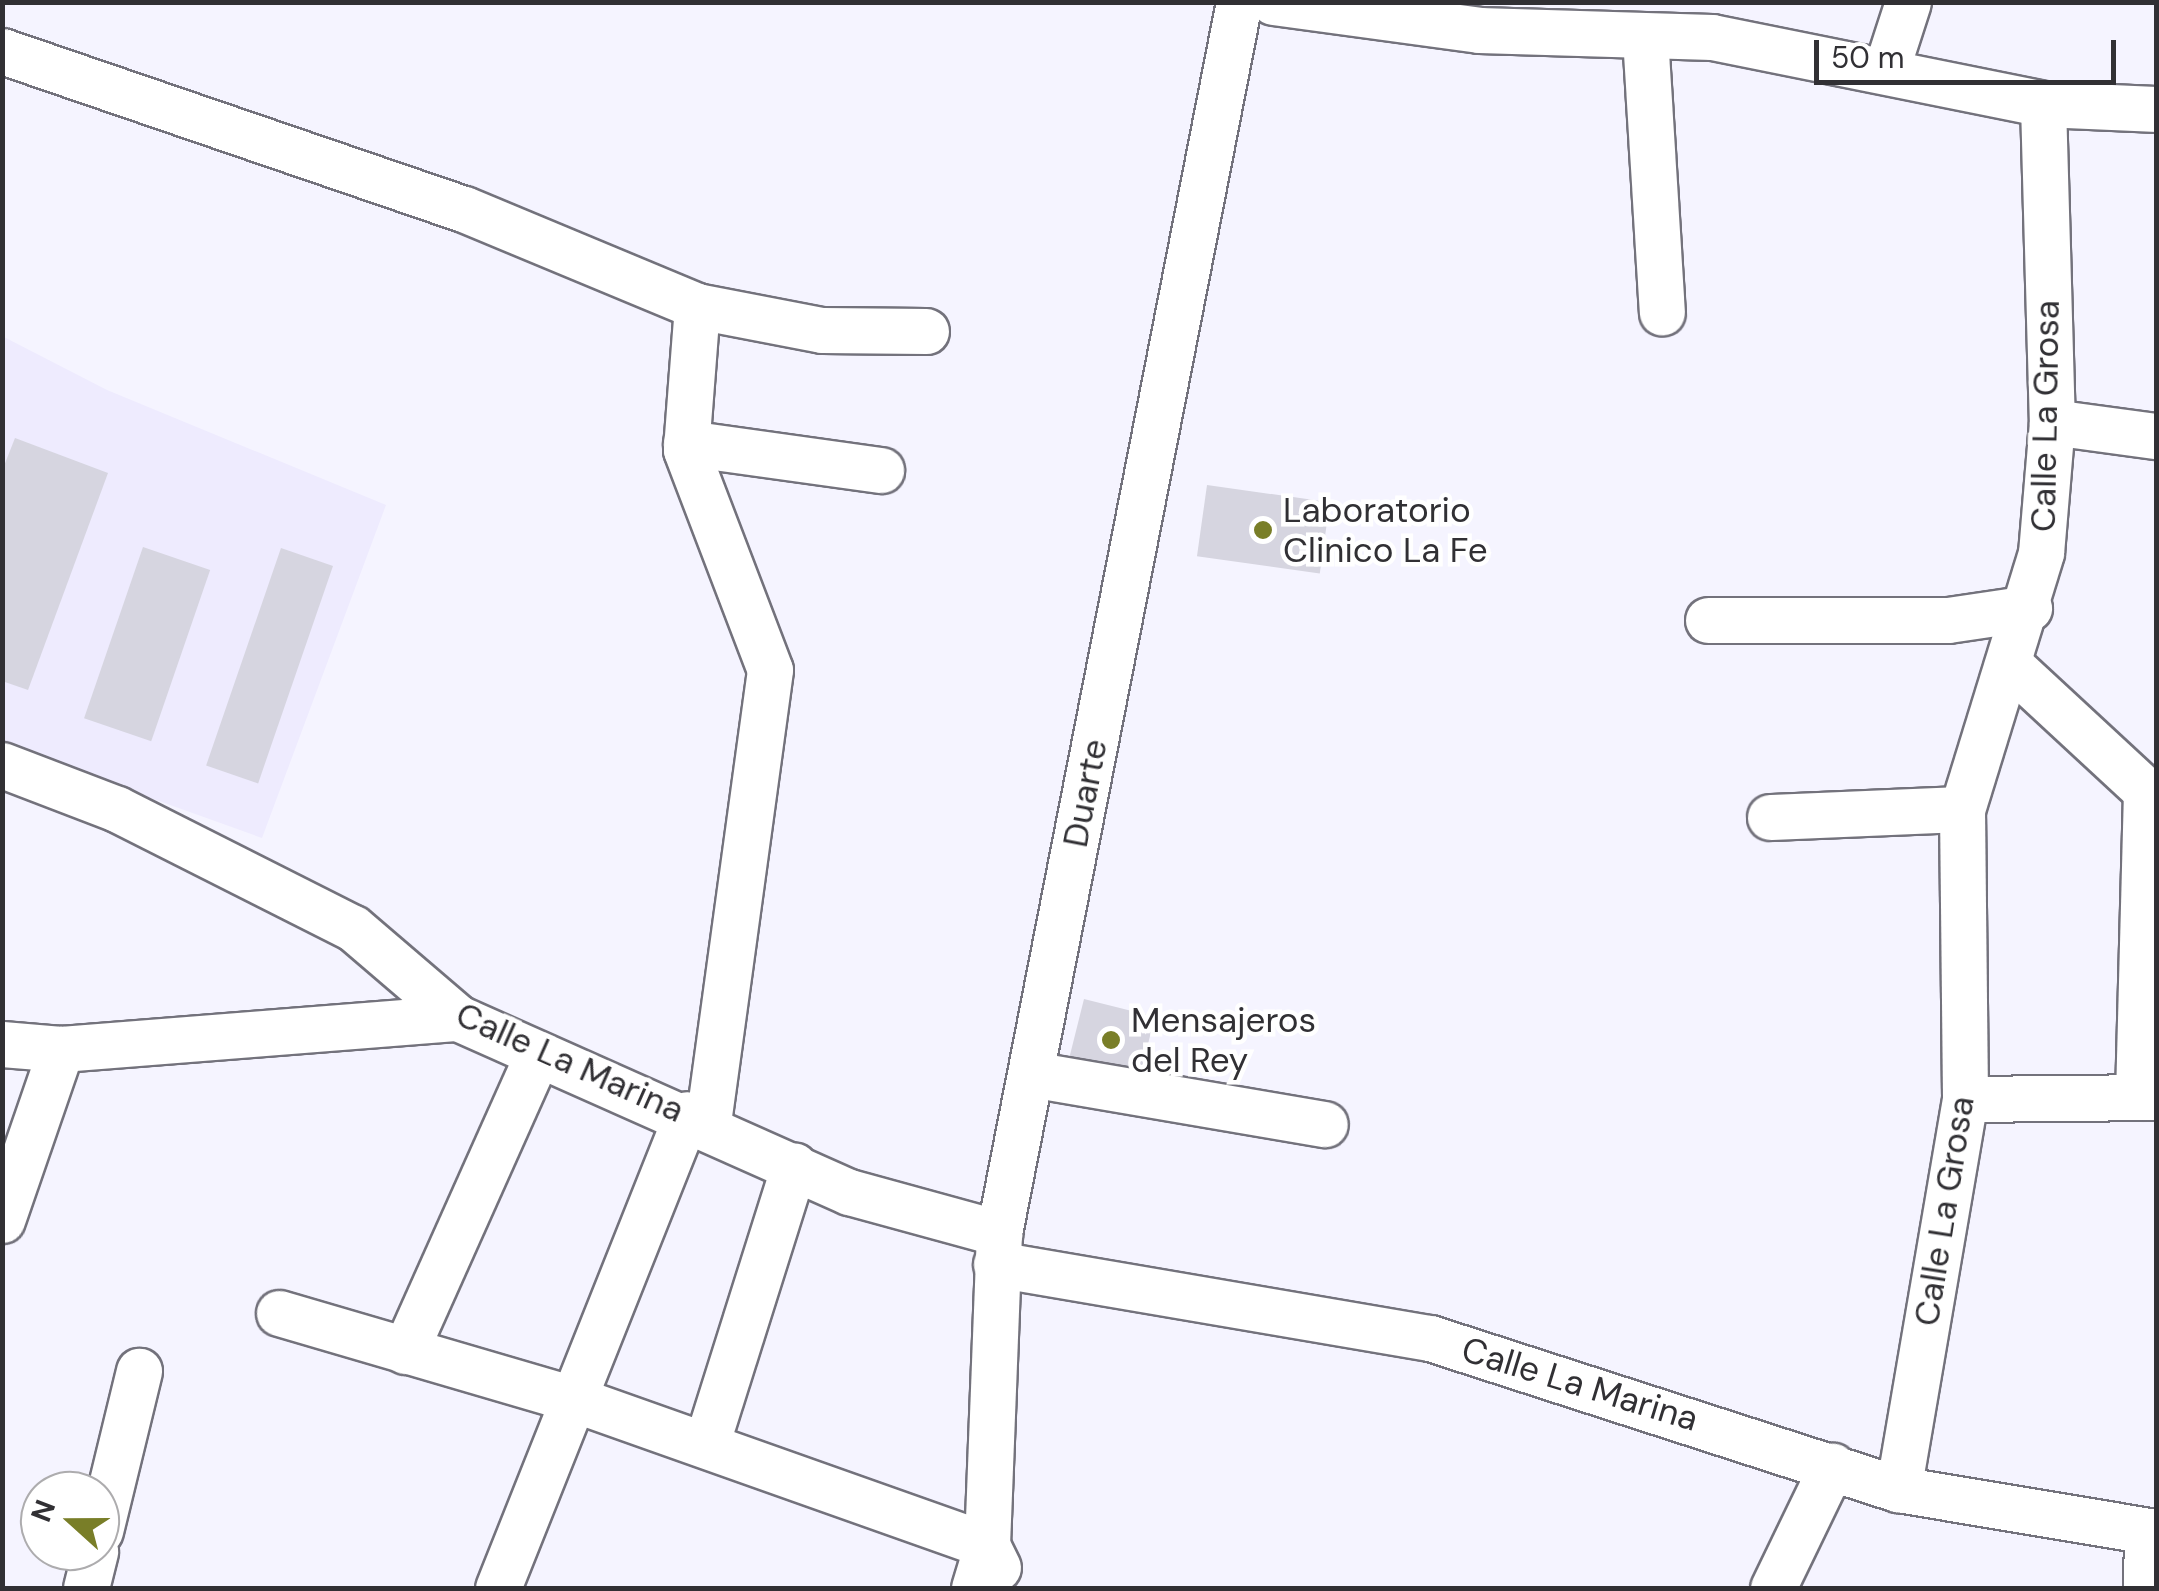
<!DOCTYPE html>
<html>
<head>
<meta charset="utf-8">
<style>
  body { margin:0 }
  #map { position:relative; width:2159px; height:1591px; overflow:hidden; background:#f5f4ff; font-family:"DM Sans",sans-serif }
  div>[style] { position:absolute }
  .built>* { inset:0; background:#eeebfe }
  .building>* { inset:0; background:#d6d5e0; transform-origin:0 0 }
  .roads { filter:drop-shadow(2px 0 #73727c) drop-shadow(-2px 0 #73727c) drop-shadow(0 2px #73727c) drop-shadow(0 -2px #73727c) }
  .minor>* { height:45px; margin:-22.5px; padding:0 22.5px; transform-origin:22.5px; border-radius:22.5px; background:#fff }
  .dots>* { width:28px; height:28px; translate:-50% -50%; box-sizing:border-box; border:5px solid #fff; border-radius:50% }
  span { translate:-50% -50%; white-space:nowrap; text-align:center; line-height:1.15; -webkit-text-stroke:9px #fff; paint-order:stroke }
  .street-label { font-size:35px; color:#313034 }
  .poi-label { font-size:35px; color:#313034 }
  .left { translate:0 -50%; text-align:left }
  .frame { position:absolute; inset:0; border:5px solid #313034; pointer-events:none }
  .north { position:absolute; left:20px; top:1471px; width:100px; height:100px; box-sizing:border-box; background:#fff; border:2px solid #adacae; border-radius:50%; rotate:291deg; font-size:28px; font-weight:700; line-height:40px; text-align:center; color:#313034 }
  .north::after { content:''; display:block; margin:auto; width:35px; height:45px; background:#797e28; clip-path:polygon(50% 0,100% 100%,50% 72%,0 100%) }
  .scale { position:absolute; left:1814px; top:40px; width:302px; height:45px; box-sizing:border-box; border:5px solid #313034; border-top:0; padding-left:12px; font-size:30px; line-height:35px; white-space:nowrap; color:#313034; -webkit-text-stroke:8px #fff; paint-order:stroke }
</style>
</head>
<body>
<div id="map">
  <div class="built">
    <i style="clip-path:polygon(2px 336px,107px 390px,386px 505px,262px 838px,3px 745px)"></i>
  </div>
  <div class="building">
    <i style="clip-path:polygon(15px 438px,108px 473px,28px 690px,2px 681px,2px 471px)"></i>
    <i style="left:1207px;top:485px;width:124px;height:72px;rotate:8deg"></i>
    <i style="left:143px;top:547px;width:71px;height:181px;rotate:19deg"></i>
    <i style="left:281px;top:548px;width:55px;height:230px;rotate:19deg"></i>
    <i style="left:1084px;top:999px;width:73px;height:66px;rotate:14deg"></i>
  </div>
  <div class="roads">
    <div class="minor">
      <i style="left:1273px;top:2px;width:208px;rotate:7.7deg"></i>
      <i style="left:1479px;top:30px;width:233px;rotate:1.7deg"></i>
      <i style="left:1712px;top:37px;width:338px;rotate:11.4deg"></i>
      <i style="left:2043px;top:104px;width:318px;rotate:88.4deg"></i>
      <i style="left:2052px;top:422px;width:131px;rotate:94.8deg"></i>
      <i style="left:2041px;top:553px;width:268px;rotate:107.1deg"></i>
      <i style="left:1962px;top:809px;width:290px;rotate:89.4deg"></i>
      <i style="left:1965px;top:1099px;width:396px;rotate:99.7deg"></i>
      <i style="left:1645px;top:36px;width:277px;rotate:86.5deg"></i>
      <i style="left:2px;top:51px;width:488px;rotate:18.9deg"></i>
      <i style="left:464px;top:209px;width:252px;rotate:22.6deg"></i>
      <i style="left:697px;top:306px;width:144px;rotate:94.4deg"></i>
      <i style="left:686px;top:450px;width:235px;rotate:69.1deg"></i>
      <i style="left:770px;top:670px;width:458px;rotate:97.8deg"></i>
      <i style="left:1887px;top:67px;width:68px;rotate:-72.1deg"></i>
      <i style="left:2043px;top:104px;width:113px;rotate:2.5deg"></i>
      <i style="left:697px;top:306px;width:127px;rotate:10.9deg"></i>
      <i style="left:822px;top:330px;width:104px;rotate:0.6deg"></i>
      <i style="left:2052px;top:422px;width:105px;rotate:7.7deg"></i>
      <i style="left:686px;top:443px;width:197px;rotate:7.9deg"></i>
      <i style="left:1708px;top:620px;width:240px"></i>
      <i style="left:1948px;top:620px;width:82px;rotate:-8.4deg"></i>
      <i style="left:2010px;top:665px;width:185px;rotate:42.8deg"></i>
      <i style="left:2146px;top:791px;width:306px;rotate:91.5deg"></i>
      <i style="left:2px;top:765px;width:123px;rotate:20.9deg"></i>
      <i style="left:117px;top:809px;width:264px;rotate:26.8deg"></i>
      <i style="left:353px;top:928px;width:138px;rotate:40.6deg"></i>
      <i style="left:458px;top:1018px;width:428px;rotate:24deg"></i>
      <i style="left:849px;top:1192px;width:156px;rotate:15.3deg"></i>
      <i style="left:1770px;top:817px;width:192px;rotate:-2.4deg"></i>
      <i style="left:2px;top:1044px;width:59px;rotate:4.8deg"></i>
      <i style="left:61px;top:1049px;width:398px;rotate:-4.5deg"></i>
      <i style="left:1031px;top:1074px;width:298px;rotate:9.7deg"></i>
      <i style="left:1965px;top:1099px;width:191px;rotate:-0.6deg"></i>
      <i style="left:2px;top:1220px;width:181px;rotate:-71deg"></i>
      <i style="left:996px;top:1264px;width:440px;rotate:9.7deg"></i>
      <i style="left:1430px;top:1338px;width:492px;rotate:17.9deg"></i>
      <i style="left:1898px;top:1489px;width:262px;rotate:9.5deg"></i>
      <i style="left:279px;top:1313px;width:310px;rotate:16.3deg"></i>
      <i style="left:577px;top:1400px;width:435px;rotate:19.5deg"></i>
      <i style="left:987px;top:1545px;width:25px;rotate:64deg"></i>
      <i style="left:405px;top:1351px;width:325px;rotate:-65.9deg"></i>
      <i style="left:706px;top:1445px;width:293px;rotate:-72.5deg"></i>
      <i style="left:100px;top:1531px;width:165px;rotate:-76.3deg"></i>
      <i style="left:86px;top:1588px;width:38px;rotate:-76deg"></i>
      <i style="left:498px;top:1588px;width:510px;rotate:-68.26deg"></i>
      <i style="left:974px;top:1588px;width:45px;rotate:-73.2deg"></i>
      <i style="left:987px;top:1545px;width:312px;rotate:-87.8deg"></i>
      <i style="left:999px;top:1233px;width:1254px;rotate:-78.97deg"></i>
      <i style="left:1773px;top:1588px;width:136px;rotate:-64.2deg"></i>
      <i style="left:2146px;top:1588px;width:56px;rotate:-89deg"></i>
    </div>
  </div>
  <div class="dots">
    <i style="left:1263px;top:530px;background:#797e28"></i>
    <i style="left:1111px;top:1040px;background:#797e28"></i>
  </div>
  <div class="street-label">
    <span style="left:2045px;top:416px;rotate:-89deg">Calle La Grosa</span>
    <span style="left:1085px;top:793px;rotate:-79deg">Duarte</span>
    <span style="left:570px;top:1062px;rotate:24deg">Calle La Marina</span>
    <span style="left:1944px;top:1211px;rotate:-81deg">Calle La Grosa</span>
    <span style="left:1580px;top:1384px;rotate:17deg">Calle La Marina</span>
  </div>
  <div class="poi-label">
    <span class="left" style="left:1283px;top:530px">Laboratorio<br>Clinico La Fe</span>
    <span class="left" style="left:1131px;top:1040px">Mensajeros<br>del Rey</span>
  </div>
  <div class="frame"></div>
  <div class="north">N</div>
  <div class="scale">50 m</div>
</div>
</body>
</html>
